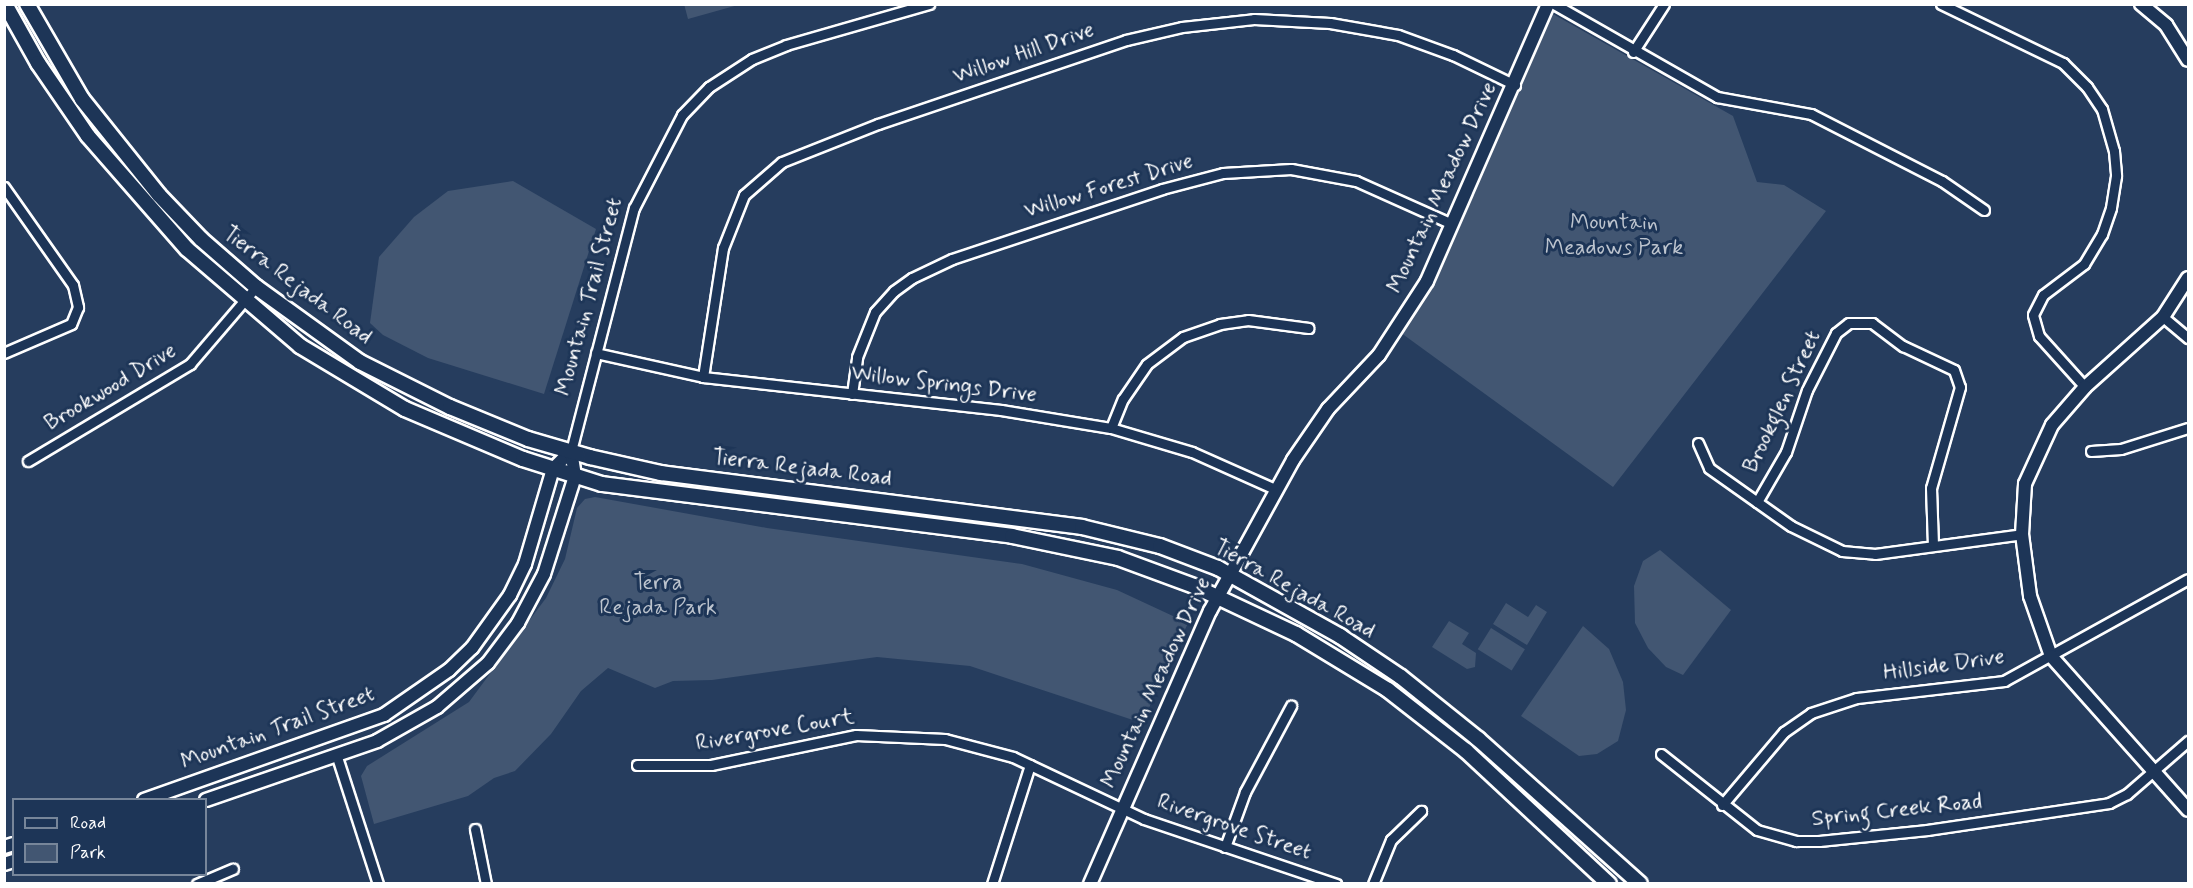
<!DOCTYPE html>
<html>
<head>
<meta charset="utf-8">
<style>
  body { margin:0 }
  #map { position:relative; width:2193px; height:888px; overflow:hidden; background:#263d5e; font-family:Mynerve,sans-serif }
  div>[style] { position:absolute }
  .green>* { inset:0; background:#425672; transform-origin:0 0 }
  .roads { filter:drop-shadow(2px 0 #fff) drop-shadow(-2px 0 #fff) drop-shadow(0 2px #fff) drop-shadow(0 -2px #fff) }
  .minor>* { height:9px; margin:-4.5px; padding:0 4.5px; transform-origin:4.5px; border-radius:4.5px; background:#1d3557 }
  .tertiary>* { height:12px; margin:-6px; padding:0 6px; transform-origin:6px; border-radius:6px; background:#1d3557 }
  .secondary>* { height:14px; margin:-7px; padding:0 7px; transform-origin:7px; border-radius:7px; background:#1d3557 }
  span { translate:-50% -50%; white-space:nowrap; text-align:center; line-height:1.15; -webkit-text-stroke:6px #1d3557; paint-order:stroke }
  .street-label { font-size:22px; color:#fff }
  .park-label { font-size:22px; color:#bdc4ce }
  .frame { position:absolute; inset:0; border:6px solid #fff; pointer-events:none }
  .legend { position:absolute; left:12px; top:798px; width:195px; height:78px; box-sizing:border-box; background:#1d3557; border:2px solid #77869a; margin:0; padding:8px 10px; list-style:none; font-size:18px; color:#fff }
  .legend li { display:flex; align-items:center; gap:12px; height:30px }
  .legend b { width:30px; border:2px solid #77869a }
</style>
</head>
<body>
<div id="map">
  <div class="green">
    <i style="clip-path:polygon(684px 4px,738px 4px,738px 5px,688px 19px)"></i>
    <i style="clip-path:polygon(1546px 10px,1733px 116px,1757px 182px,1784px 185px,1826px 211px,1613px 487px,1397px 330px,1452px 224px)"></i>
    <i style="clip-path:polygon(513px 181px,596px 229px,544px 394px,428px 358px,383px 335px,370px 323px,379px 257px,414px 217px,448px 191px)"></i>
    <i style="clip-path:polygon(595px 497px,767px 528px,1022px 564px,1117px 590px,1188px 623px,1142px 723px,970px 666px,877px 657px,712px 680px,673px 681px,655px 688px,608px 668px,581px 691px,551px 734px,515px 771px,494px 778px,468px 796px,374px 824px,361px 776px,367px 766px,469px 702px,546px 598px,565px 559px,577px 508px,585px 499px)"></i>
    <i style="clip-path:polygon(1660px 550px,1731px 610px,1683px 675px,1666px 667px,1648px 648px,1635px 623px,1634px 586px,1643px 561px)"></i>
    <i style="clip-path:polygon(1506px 603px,1528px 617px,1536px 605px,1547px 612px,1527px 645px,1493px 624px)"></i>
    <i style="clip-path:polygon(1449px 621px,1469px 633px,1462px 644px,1476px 653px,1475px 667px,1467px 669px,1432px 647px)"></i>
    <i style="clip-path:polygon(1583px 626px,1609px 649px,1623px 682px,1626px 710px,1618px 741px,1597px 754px,1579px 756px,1521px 716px)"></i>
    <i style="left:1491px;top:628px;width:40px;height:25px;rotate:32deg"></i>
  </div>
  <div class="roads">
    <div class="minor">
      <i style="left:1554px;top:4px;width:188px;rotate:29.7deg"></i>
      <i style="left:1717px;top:97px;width:96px;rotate:10.3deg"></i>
      <i style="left:1811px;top:114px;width:147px;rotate:27.1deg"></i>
      <i style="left:1942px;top:181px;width:51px;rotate:34.6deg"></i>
      <i style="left:1941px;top:4px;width:136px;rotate:25.8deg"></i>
      <i style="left:2063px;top:63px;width:34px;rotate:45deg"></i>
      <i style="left:2087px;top:87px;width:27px;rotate:56deg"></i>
      <i style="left:2102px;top:109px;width:44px;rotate:74.1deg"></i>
      <i style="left:2114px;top:151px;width:25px;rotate:85deg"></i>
      <i style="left:2116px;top:176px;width:32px;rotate:99deg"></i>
      <i style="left:2111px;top:208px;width:28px;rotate:109deg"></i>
      <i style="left:2102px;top:234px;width:35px;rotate:121deg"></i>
      <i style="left:2084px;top:264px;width:51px;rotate:142.9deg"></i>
      <i style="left:2043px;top:295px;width:22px;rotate:117deg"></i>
      <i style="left:2033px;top:315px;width:22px;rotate:74deg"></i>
      <i style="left:2039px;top:336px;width:69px;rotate:48deg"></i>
      <i style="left:1633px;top:52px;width:57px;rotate:-57.1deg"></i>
      <i style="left:4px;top:187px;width:120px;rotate:54.9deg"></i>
      <i style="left:73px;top:285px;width:23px;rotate:77deg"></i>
      <i style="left:78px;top:307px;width:18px;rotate:112deg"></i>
      <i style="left:71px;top:324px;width:73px;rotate:156.6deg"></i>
      <i style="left:2163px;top:317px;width:33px;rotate:40deg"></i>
      <i style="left:596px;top:353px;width:110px;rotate:12.6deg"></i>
      <i style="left:703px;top:377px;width:300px;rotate:6.3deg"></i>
      <i style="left:1001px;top:410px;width:111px;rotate:9.3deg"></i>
      <i style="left:1111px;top:428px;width:84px;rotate:16.5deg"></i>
      <i style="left:1192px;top:452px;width:93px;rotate:24.1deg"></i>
      <i style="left:703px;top:377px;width:131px;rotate:-81.2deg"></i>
      <i style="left:723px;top:248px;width:57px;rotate:-68.4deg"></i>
      <i style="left:744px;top:195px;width:50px;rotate:-41deg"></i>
      <i style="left:782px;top:162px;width:103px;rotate:-21.6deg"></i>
      <i style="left:878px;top:124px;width:262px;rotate:-18.7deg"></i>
      <i style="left:1126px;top:40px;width:57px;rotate:-13.1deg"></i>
      <i style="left:1182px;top:27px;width:72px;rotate:-6.3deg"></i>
      <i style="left:1254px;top:19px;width:76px;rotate:3deg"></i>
      <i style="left:1330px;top:23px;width:69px;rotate:10deg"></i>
      <i style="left:1398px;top:35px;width:59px;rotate:20deg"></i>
      <i style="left:1453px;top:55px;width:69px;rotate:25.8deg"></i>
      <i style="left:852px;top:394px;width:37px;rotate:-82deg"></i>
      <i style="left:857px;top:357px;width:48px;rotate:-68.2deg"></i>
      <i style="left:875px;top:312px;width:28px;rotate:-48deg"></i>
      <i style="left:894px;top:291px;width:22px;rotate:-36deg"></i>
      <i style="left:912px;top:278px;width:44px;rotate:-25.4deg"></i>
      <i style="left:952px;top:259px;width:221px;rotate:-18.4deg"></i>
      <i style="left:1162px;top:189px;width:63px;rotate:-14.7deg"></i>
      <i style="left:1223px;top:173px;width:68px;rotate:-3.4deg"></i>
      <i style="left:1291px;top:169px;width:66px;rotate:10.5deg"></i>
      <i style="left:1356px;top:181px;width:105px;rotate:24.1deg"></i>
      <i style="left:1111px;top:428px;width:31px;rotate:-68deg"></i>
      <i style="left:1123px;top:399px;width:42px;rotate:-55.6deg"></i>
      <i style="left:1147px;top:364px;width:45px;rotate:-36.9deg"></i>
      <i style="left:1183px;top:337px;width:39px;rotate:-19deg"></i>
      <i style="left:1220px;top:324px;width:28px;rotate:-8deg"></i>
      <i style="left:1248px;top:320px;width:61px;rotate:7.6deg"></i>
      <i style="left:1698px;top:443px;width:27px;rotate:66deg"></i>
      <i style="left:1709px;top:468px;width:100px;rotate:35.3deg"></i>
      <i style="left:1791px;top:526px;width:57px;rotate:26.1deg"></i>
      <i style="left:1842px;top:551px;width:33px;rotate:5deg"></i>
      <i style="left:1875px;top:554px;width:148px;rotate:-7.7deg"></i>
      <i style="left:571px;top:451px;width:251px;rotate:-75.5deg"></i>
      <i style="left:634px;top:208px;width:105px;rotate:-62.7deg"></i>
      <i style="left:682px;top:115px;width:39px;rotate:-46deg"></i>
      <i style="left:709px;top:87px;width:51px;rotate:-33.1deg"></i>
      <i style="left:752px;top:59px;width:37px;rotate:-22deg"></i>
      <i style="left:786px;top:45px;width:149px;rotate:-16deg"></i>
      <i style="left:2091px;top:451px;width:30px;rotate:-4deg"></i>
      <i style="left:2121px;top:449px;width:70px;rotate:-17.4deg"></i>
      <i style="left:28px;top:461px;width:189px;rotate:-30.9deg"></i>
      <i style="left:190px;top:364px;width:101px;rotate:-49.4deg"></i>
      <i style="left:1757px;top:502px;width:58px;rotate:-59.9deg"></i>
      <i style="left:1786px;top:452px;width:65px;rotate:-71.3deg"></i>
      <i style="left:1807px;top:390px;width:64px;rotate:-63deg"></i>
      <i style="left:1836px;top:333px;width:16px;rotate:-38deg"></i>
      <i style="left:1849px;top:323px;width:23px"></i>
      <i style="left:1872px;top:323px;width:39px;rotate:37deg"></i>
      <i style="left:1903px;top:346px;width:56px;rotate:25.2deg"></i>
      <i style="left:1954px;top:370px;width:18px;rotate:71deg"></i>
      <i style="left:1960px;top:387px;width:105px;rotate:106deg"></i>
      <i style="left:1931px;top:488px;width:56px;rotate:88deg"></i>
      <i style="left:1661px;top:754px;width:122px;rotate:38.4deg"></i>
      <i style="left:1757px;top:830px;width:41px;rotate:15.8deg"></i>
      <i style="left:1796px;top:841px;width:23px"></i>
      <i style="left:1819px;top:841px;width:109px;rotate:-5.8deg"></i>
      <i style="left:1927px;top:830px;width:184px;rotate:-8.4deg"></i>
      <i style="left:2109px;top:803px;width:20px;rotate:-27deg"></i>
      <i style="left:2127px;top:794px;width:81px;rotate:-41deg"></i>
      <i style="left:337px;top:757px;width:133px;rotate:72.1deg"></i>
      <i style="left:637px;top:765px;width:74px"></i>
      <i style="left:711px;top:765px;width:148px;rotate:-11.7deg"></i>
      <i style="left:856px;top:735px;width:89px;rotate:2.6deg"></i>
      <i style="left:945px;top:739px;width:70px;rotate:14.8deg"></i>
      <i style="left:1013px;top:757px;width:145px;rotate:25.3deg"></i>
      <i style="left:1144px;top:819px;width:203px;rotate:18.7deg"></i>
      <i style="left:1722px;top:805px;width:96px;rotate:-49.7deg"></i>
      <i style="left:1784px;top:732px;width:33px;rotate:-35deg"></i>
      <i style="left:1811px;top:713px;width:48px;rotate:-18.1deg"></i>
      <i style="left:1857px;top:698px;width:148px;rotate:-6.6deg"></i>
      <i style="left:2004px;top:681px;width:210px;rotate:-29deg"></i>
      <i style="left:475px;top:829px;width:56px;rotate:78.7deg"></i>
      <i style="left:1225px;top:847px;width:59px;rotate:-70deg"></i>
      <i style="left:1245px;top:792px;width:98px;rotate:-61.9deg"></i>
      <i style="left:197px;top:884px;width:39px;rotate:-23deg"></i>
      <i style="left:992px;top:884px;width:125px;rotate:-72.3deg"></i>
      <i style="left:1373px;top:884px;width:48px;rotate:-67.8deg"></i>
      <i style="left:1391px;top:840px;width:42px;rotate:-44deg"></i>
    </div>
    <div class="tertiary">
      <i style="left:2141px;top:4px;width:33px;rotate:40deg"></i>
      <i style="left:2166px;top:25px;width:41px;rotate:57.8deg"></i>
      <i style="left:2188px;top:278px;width:46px;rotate:122.7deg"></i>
      <i style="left:2163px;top:317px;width:105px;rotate:138.1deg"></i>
      <i style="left:2085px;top:387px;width:50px;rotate:131deg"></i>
      <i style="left:2052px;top:425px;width:65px;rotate:114.6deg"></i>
      <i style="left:2025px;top:484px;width:50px;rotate:93.4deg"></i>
      <i style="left:2022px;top:534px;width:63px;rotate:82.6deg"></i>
      <i style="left:2030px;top:596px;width:64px;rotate:70.7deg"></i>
      <i style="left:2051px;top:656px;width:206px;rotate:48.3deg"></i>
      <i style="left:144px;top:800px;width:255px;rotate:-19.5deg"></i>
      <i style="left:384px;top:715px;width:79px;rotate:-34.7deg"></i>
      <i style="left:449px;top:670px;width:32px;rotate:-44deg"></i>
      <i style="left:472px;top:648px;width:65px;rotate:-54.4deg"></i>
      <i style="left:510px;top:595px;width:34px;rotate:-64deg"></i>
      <i style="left:525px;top:564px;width:99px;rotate:-73.6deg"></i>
      <i style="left:553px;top:469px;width:25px;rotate:-45deg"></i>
      <i style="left:206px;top:800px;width:181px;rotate:-19deg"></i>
      <i style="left:377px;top:741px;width:69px;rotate:-29.5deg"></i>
      <i style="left:437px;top:707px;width:67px;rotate:-40.8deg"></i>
      <i style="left:488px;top:663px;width:50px;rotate:-53.1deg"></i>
      <i style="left:518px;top:623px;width:55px;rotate:-62deg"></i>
      <i style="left:544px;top:574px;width:103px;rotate:-72.4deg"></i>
      <i style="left:575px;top:476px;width:25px;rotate:-99deg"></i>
      <i style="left:4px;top:847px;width:10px;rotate:-17deg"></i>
      <i style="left:4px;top:864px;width:10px;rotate:-17deg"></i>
      <i style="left:1090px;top:884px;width:298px;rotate:-66.3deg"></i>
      <i style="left:1210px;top:611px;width:172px;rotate:-61.2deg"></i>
      <i style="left:1293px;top:460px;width:62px;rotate:-55.5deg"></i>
      <i style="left:1328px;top:409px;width:74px;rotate:-46.6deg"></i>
      <i style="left:1379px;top:355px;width:88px;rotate:-57deg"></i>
      <i style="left:1427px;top:281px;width:302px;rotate:-66.4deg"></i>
    </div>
    <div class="secondary">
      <i style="left:5px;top:4px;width:68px;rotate:60.8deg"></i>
      <i style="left:38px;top:63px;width:88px;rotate:55.6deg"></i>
      <i style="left:88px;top:136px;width:150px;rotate:48.8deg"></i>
      <i style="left:187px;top:249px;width:149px;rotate:40.6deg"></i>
      <i style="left:300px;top:346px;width:122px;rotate:31deg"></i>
      <i style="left:405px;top:409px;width:128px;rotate:23deg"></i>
      <i style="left:523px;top:459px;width:83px;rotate:17.6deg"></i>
      <i style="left:602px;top:484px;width:413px;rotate:7.2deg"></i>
      <i style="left:1012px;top:536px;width:108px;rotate:11.7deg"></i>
      <i style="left:1118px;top:558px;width:81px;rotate:20.2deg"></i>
      <i style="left:1194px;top:586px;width:113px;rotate:25.2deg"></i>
      <i style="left:1296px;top:634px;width:108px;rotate:31.3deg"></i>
      <i style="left:1388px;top:690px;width:99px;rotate:38deg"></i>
      <i style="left:1466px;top:751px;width:195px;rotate:42.9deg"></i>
      <i style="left:27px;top:4px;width:110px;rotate:59.9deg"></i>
      <i style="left:82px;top:99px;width:123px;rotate:51.3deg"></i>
      <i style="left:159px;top:195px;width:61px;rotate:46.3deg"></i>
      <i style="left:201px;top:239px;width:73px;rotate:41.1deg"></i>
      <i style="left:256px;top:287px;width:128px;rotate:35.8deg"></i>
      <i style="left:360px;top:362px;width:101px;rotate:26.6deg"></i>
      <i style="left:450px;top:407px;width:84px;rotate:22.3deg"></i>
      <i style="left:528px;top:439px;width:65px;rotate:16.2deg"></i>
      <i style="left:590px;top:457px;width:73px;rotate:12.7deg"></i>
      <i style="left:661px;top:473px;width:424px;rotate:7.3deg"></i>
      <i style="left:1082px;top:527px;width:80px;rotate:13.7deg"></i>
      <i style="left:1160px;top:546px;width:62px;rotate:20.8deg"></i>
      <i style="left:1218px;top:568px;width:140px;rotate:29.1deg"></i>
      <i style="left:1340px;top:636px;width:73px;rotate:33.9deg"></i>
      <i style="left:1401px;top:677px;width:99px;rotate:38.8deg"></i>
      <i style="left:1478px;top:739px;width:217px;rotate:41.8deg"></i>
    </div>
  </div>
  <div class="street-label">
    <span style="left:1024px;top:54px;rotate:-19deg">Willow Hill Drive</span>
    <span style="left:1109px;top:187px;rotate:-17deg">Willow Forest Drive</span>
    <span style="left:1443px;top:188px;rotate:-65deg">Mountain Meadow Drive</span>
    <span style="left:297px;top:286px;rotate:37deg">Tierra Rejada Road</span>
    <span style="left:590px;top:297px;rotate:-75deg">Mountain Trail Street</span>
    <span style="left:944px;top:385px;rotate:7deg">Willow Springs Drive</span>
    <span style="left:111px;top:388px;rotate:-31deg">Brookwood Drive</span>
    <span style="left:1783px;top:402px;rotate:-65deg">Brookglen Street</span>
    <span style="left:802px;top:469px;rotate:7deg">Tierra Rejada Road</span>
    <span style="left:1294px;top:590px;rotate:29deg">Tierra Rejada Road</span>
    <span style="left:1944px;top:666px;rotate:-8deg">Hillside Drive</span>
    <span style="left:1157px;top:683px;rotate:-65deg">Mountain Meadow Drive</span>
    <span style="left:278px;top:729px;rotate:-20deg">Mountain Trail Street</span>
    <span style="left:775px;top:731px;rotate:-10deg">Rivergrove Court</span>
    <span style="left:1897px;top:811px;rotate:-6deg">Spring Creek Road</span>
    <span style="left:1234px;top:828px;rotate:19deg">Rivergrove Street</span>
  </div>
  <div class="park-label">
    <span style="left:1614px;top:236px">Mountain<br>Meadows Park</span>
    <span style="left:658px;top:596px">Terra<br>Rejada Park</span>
  </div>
  <div class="frame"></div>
  <ul class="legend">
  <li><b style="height:8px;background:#1d3557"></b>Road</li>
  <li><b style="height:16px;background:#425672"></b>Park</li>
  </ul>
</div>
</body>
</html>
